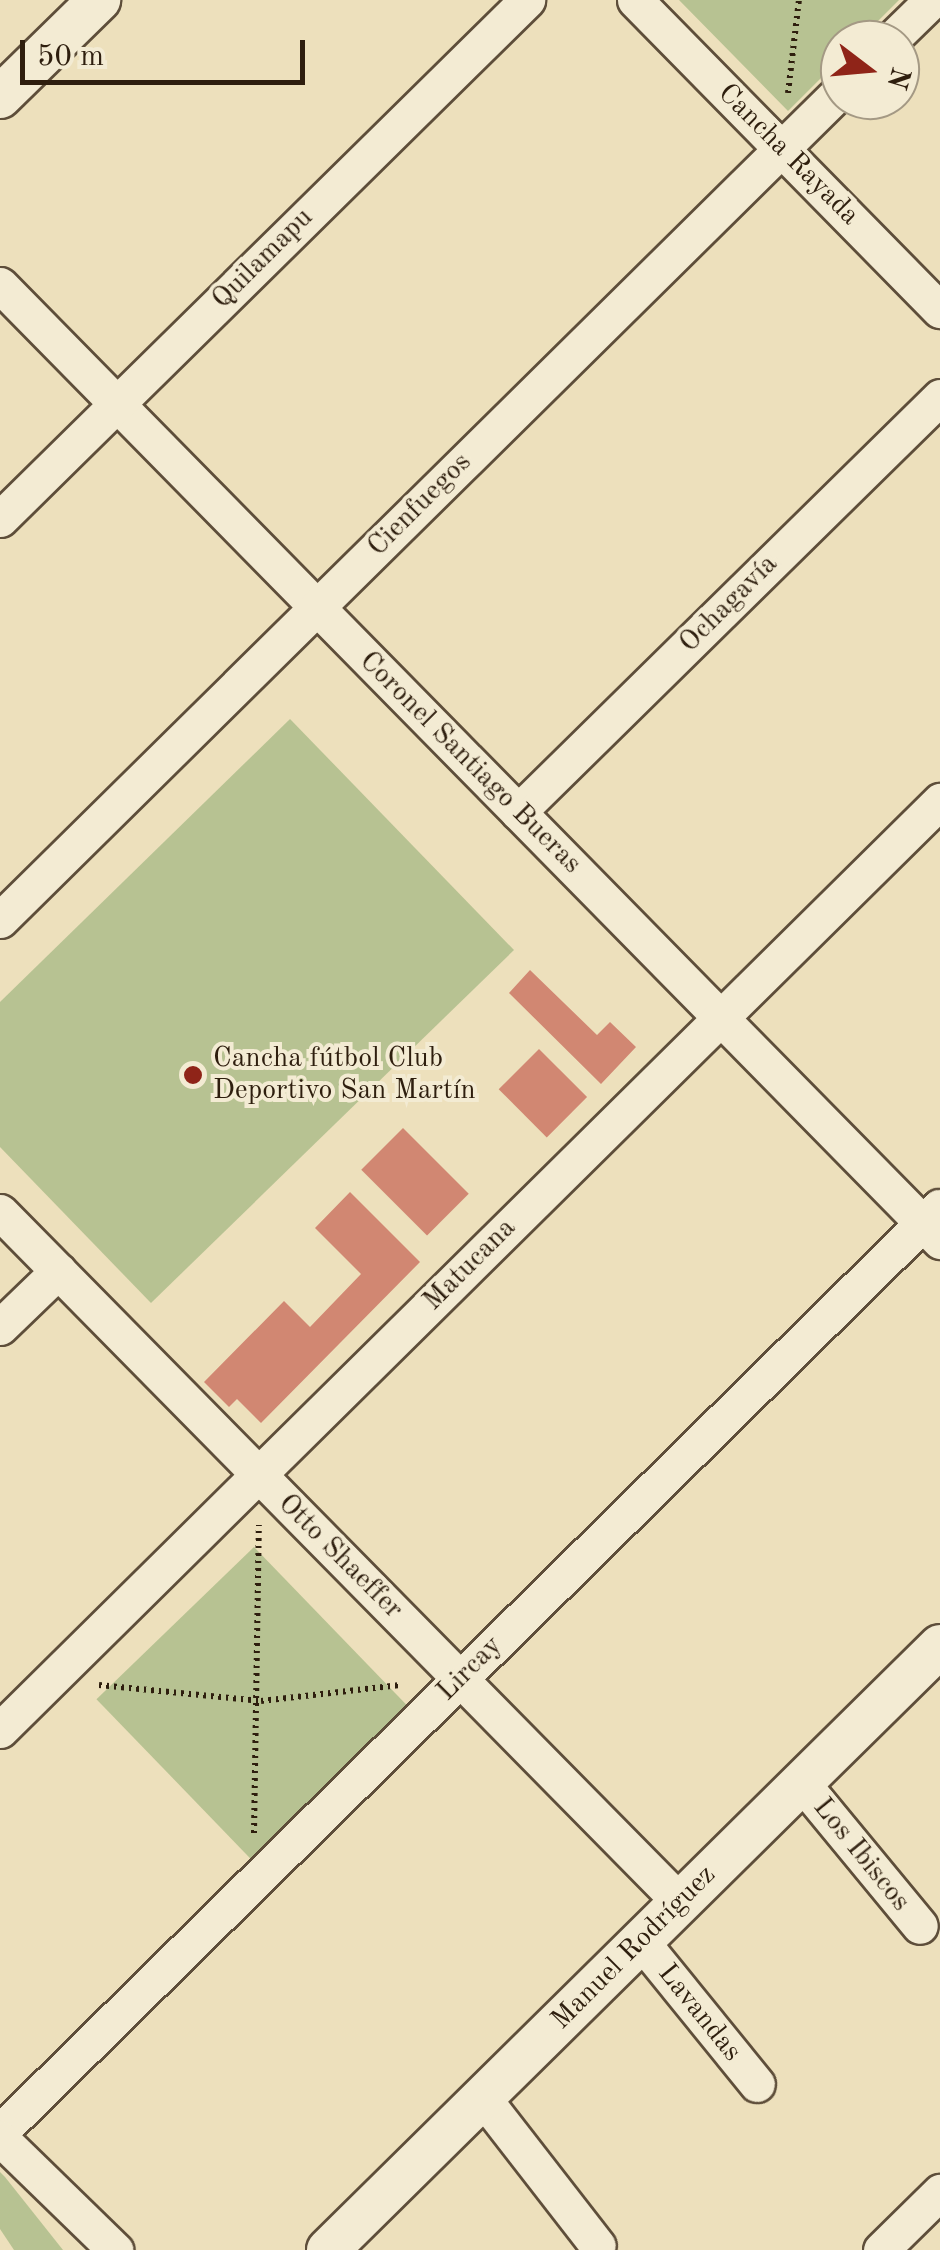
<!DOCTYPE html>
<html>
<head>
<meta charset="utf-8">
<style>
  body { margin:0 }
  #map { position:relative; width:940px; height:2250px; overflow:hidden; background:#ede0bc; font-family:"Old Standard TT",serif }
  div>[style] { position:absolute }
  .green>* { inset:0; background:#b7c292; transform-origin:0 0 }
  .building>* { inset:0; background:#d18772; transform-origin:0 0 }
  .path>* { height:6px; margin-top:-3px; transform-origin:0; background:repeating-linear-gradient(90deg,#2e1e0e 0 2.5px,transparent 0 7.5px) }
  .roads { filter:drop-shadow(2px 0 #5e4e3a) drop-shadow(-2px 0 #5e4e3a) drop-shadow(0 2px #5e4e3a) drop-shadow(0 -2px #5e4e3a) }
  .minor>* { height:35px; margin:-17.5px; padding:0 17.5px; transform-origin:17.5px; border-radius:17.5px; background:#f3ebd3 }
  .tertiary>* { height:42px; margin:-21px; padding:0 21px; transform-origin:21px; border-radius:21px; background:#f3ebd3 }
  .dots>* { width:28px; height:28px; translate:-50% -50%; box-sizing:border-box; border:5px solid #f3ebd3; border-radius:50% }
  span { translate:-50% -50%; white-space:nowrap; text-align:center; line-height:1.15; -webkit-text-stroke:8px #f3ebd3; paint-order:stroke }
  .street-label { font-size:28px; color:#2e1e0e }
  .poi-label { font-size:28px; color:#2e1e0e }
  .left { translate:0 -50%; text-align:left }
  .north { position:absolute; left:820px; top:20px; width:100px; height:100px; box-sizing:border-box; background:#f3ebd3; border:2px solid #a49984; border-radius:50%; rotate:106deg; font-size:28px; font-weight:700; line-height:40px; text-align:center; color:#2e1e0e }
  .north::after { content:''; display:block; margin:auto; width:35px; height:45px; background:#8f2418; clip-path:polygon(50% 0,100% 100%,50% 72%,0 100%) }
  .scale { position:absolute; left:20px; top:40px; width:285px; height:45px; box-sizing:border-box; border:5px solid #2e1e0e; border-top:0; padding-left:12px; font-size:30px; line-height:35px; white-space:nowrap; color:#2e1e0e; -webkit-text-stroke:8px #f3ebd3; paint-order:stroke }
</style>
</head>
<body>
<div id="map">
  <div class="green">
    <i style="clip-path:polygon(679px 0,899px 0,859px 40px,840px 40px,840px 59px,788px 111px)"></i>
    <i style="clip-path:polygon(290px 719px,514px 950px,151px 1303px,0 1147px,0 1002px)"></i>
    <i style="left:254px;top:1547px;width:226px;height:219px;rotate:46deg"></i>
    <i style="clip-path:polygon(0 2172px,5px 2177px,63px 2250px,14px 2250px,0 2229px)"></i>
  </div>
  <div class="building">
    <i style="clip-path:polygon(530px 970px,597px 1035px,610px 1022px,636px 1047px,601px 1084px,509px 993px)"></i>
    <i style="left:539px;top:1049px;width:68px;height:57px;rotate:45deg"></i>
    <i style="left:403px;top:1128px;width:93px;height:59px;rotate:45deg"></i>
    <i style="clip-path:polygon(350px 1192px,420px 1262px,261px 1423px,237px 1399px,229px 1407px,204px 1382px,284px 1301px,310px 1327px,361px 1274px,315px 1228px)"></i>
  </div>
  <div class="path">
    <i style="left:788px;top:93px;width:94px;rotate:-83.3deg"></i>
    <i style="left:99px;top:1685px;width:163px;rotate:5.6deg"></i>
    <i style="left:261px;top:1701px;width:140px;rotate:-6.6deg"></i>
    <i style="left:254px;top:1833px;width:308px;rotate:-89.1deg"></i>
  </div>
  <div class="roads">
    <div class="minor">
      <i style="left:635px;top:0;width:435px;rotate:45.5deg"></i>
      <i style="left:891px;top:40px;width:57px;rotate:-44.3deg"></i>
      <i style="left:0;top:285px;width:1341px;rotate:45.48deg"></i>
      <i style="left:0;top:519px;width:740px;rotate:-44.56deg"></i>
      <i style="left:518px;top:812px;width:592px;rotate:-44.52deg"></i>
      <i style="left:0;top:920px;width:1180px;rotate:-44.62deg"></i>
      <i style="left:0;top:1212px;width:970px;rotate:45.42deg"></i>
      <i style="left:0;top:1327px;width:81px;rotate:-44deg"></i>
      <i style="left:0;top:1730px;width:1322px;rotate:-44.66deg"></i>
      <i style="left:802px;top:1783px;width:185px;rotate:50.5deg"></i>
      <i style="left:641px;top:1941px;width:184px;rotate:51deg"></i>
      <i style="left:483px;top:2098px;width:187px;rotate:52.2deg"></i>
      <i style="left:0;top:2132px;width:1318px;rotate:-44.57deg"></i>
      <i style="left:0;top:2138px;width:161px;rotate:44.2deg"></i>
      <i style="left:881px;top:2250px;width:83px;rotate:-44.5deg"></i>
    </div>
    <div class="tertiary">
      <i style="left:0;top:97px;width:139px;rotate:-44.4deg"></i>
      <i style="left:328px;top:2250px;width:860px;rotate:-44.62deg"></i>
    </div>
  </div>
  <div class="dots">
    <i style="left:193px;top:1075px;background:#8f2418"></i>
  </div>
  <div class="street-label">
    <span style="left:788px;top:155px;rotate:45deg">Cancha Rayada</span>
    <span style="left:263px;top:259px;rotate:-45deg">Quilamapu</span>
    <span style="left:420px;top:505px;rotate:-45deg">Cienfuegos</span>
    <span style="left:729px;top:604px;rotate:-45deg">Ochagavía</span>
    <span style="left:470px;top:763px;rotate:45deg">Coronel Santiago Bueras</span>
    <span style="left:470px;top:1265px;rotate:-45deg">Matucana</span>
    <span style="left:340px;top:1557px;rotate:45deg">Otto Shaeffer</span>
    <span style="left:470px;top:1669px;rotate:-45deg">Lircay</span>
    <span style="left:861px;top:1855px;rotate:51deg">Los Ibiscos</span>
    <span style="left:634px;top:1948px;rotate:-45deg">Manuel Rodríguez</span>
    <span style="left:699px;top:2013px;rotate:51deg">Lavandas</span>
  </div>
  <div class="poi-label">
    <span class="left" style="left:213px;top:1075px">Cancha fútbol Club<br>Deportivo San Martín</span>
  </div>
  <div class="north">N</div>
  <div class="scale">50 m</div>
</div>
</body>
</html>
